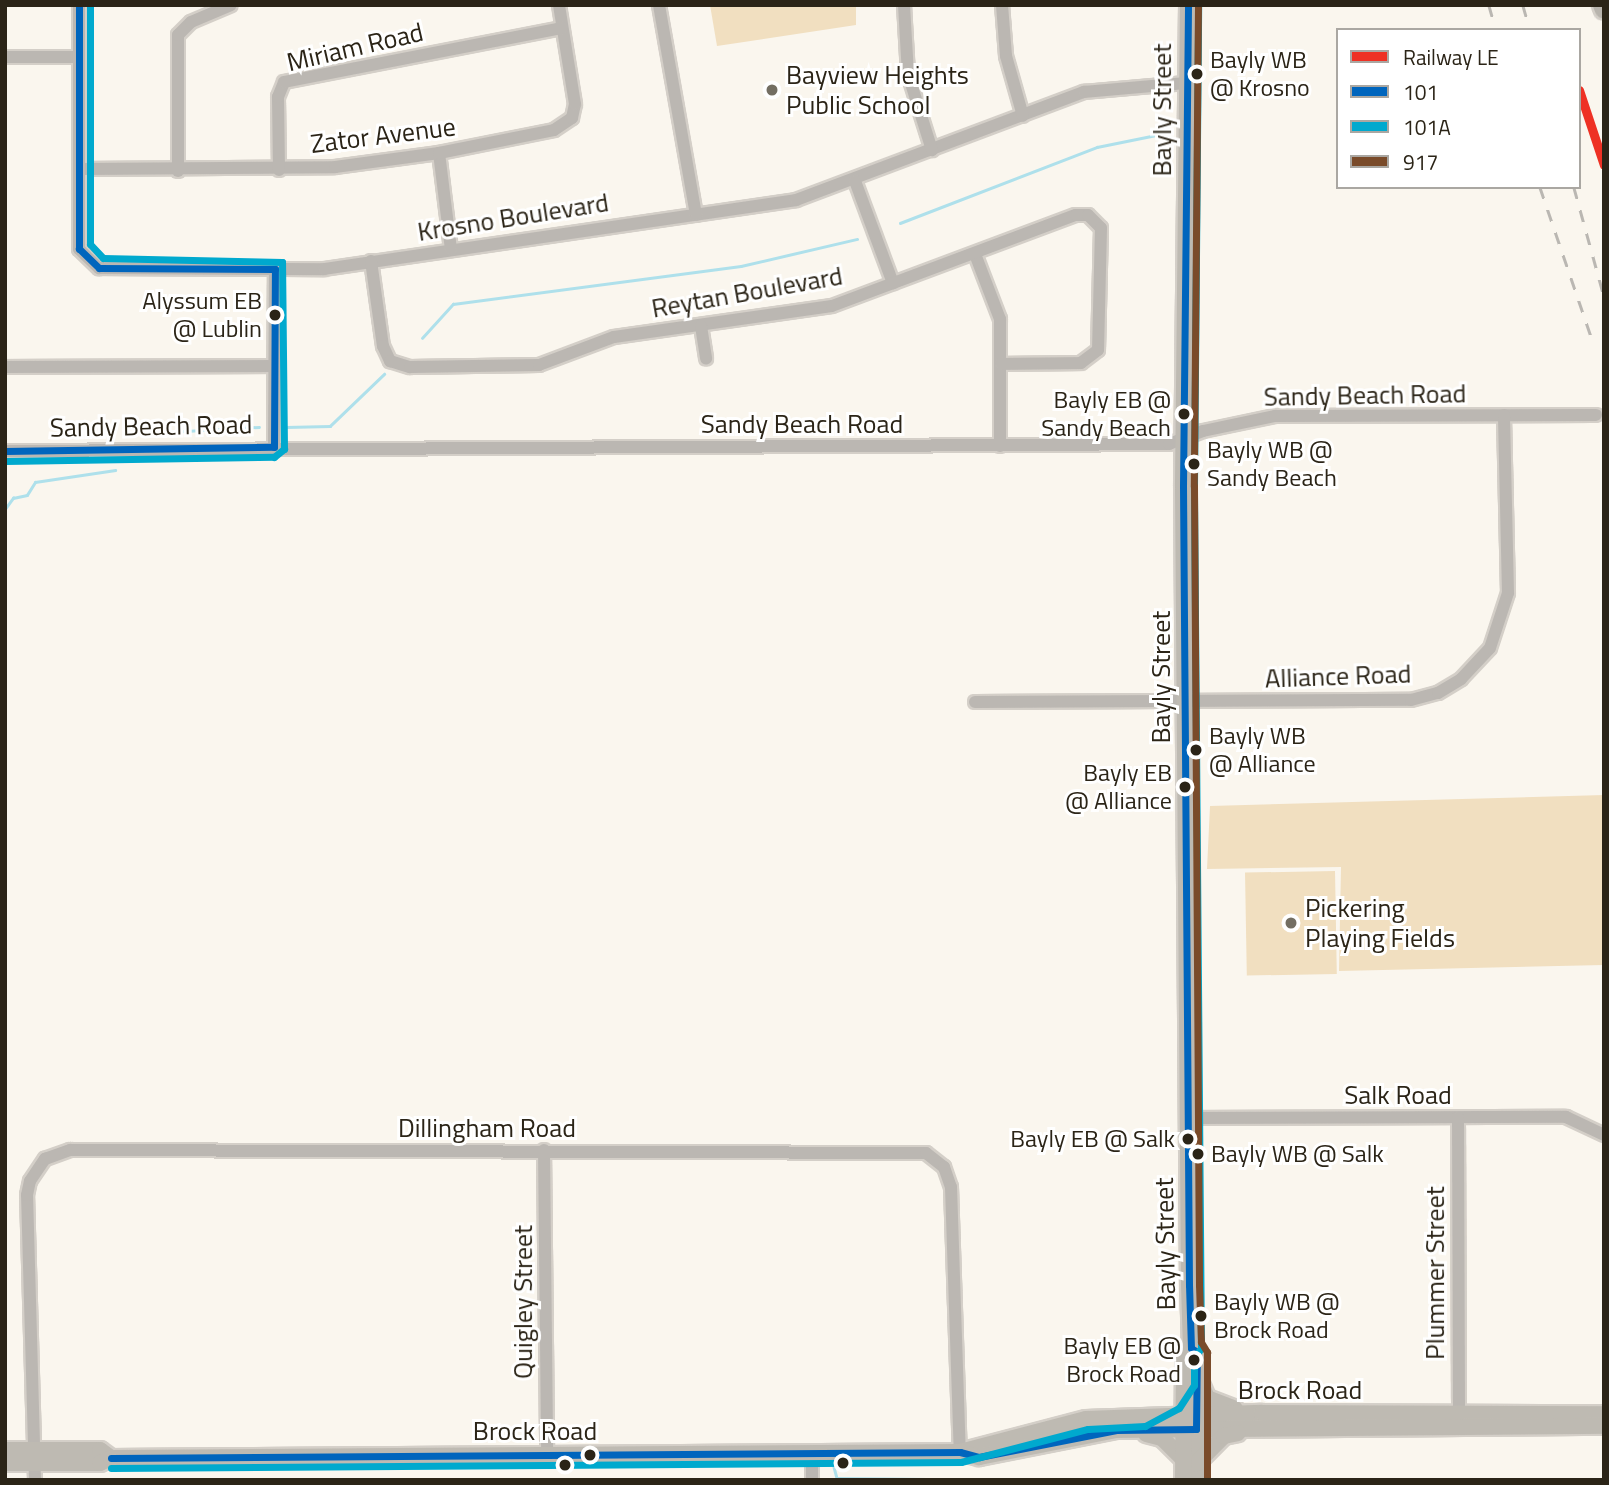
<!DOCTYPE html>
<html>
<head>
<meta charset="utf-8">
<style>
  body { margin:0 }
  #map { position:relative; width:1609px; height:1485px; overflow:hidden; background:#faf6ee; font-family:"Titillium Web",sans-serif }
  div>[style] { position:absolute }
  .green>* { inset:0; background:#f1dfc0; transform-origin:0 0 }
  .stream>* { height:2.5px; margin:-1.25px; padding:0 1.25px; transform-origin:1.25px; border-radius:1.25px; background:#aee0eb }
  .roads { filter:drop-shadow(2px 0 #d4cfc8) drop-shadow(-2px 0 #d4cfc8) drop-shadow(0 2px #d4cfc8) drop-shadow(0 -2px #d4cfc8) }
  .minor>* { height:12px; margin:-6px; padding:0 6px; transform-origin:6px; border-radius:6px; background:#bbb7b2 }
  .major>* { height:16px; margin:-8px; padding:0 8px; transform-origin:8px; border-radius:8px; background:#bebab2 }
  .highway>* { height:18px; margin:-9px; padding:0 9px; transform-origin:9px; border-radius:9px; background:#b8b4ad }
  .rail>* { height:2.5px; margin-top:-1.25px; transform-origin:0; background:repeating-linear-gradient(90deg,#bab7b2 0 12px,transparent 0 24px) }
  .bus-1>* { height:7px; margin:-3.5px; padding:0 3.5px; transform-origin:3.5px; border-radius:3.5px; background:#0065bd }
  .bus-2>* { height:7px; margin:-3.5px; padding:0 3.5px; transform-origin:3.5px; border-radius:3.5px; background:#00a9ce }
  .bus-3>* { height:7px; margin:-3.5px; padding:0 3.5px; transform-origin:3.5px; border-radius:3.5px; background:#7a4b2a }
  .rail-1>* { height:9px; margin:-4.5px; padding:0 4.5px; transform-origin:4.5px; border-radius:4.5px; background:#ee3124 }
  .dots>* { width:19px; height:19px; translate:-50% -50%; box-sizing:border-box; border:4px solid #fff; border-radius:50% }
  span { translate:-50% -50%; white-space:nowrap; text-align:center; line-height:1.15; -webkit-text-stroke:6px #fff; paint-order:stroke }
  .bus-label { font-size:24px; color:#2b2417 }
  .left { translate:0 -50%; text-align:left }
  .right { translate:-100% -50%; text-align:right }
  .street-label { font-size:26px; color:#2b2417 }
  .poi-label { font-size:26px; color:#2b2417 }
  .frame { position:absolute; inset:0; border:7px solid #2b2417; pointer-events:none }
  .legend { position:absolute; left:1336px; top:28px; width:245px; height:161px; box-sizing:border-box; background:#fff; border:2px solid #aaa7a2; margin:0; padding:9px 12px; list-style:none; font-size:21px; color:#2b2417 }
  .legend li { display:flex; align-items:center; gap:14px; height:35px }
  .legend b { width:35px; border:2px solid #aaa7a2 }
</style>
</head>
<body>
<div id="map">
  <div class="green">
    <i style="clip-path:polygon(710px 5px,856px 5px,856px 25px,717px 46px)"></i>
    <i style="clip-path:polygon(1604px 795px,1604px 965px,1339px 971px,1341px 867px,1207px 869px,1210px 806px)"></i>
    <i style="left:1335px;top:871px;width:103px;height:90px;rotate:89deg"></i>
  </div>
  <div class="stream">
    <i style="left:900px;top:223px;width:211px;rotate:-21.1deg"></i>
    <i style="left:1097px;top:147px;width:70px;rotate:-11.5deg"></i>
    <i style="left:422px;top:338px;width:46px;rotate:-47.6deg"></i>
    <i style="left:453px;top:304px;width:290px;rotate:-7.5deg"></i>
    <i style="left:741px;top:266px;width:119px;rotate:-13.1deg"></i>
    <i style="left:286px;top:427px;width:44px;rotate:-1.3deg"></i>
    <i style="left:330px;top:426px;width:75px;rotate:-43.9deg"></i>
    <i style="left:150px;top:433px;width:109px;rotate:-3.2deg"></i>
    <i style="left:5px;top:509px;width:14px;rotate:-54deg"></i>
    <i style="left:13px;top:498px;width:14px;rotate:-12deg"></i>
    <i style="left:27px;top:495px;width:15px;rotate:-58deg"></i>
    <i style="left:35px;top:482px;width:81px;rotate:-8.5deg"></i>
    <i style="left:834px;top:1467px;width:11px;rotate:75deg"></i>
    <i style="left:837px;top:1478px;width:193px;rotate:0.6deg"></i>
  </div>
  <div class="roads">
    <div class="minor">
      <i style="left:79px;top:5px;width:244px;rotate:90deg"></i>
      <i style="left:79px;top:249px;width:28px;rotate:44deg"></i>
      <i style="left:99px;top:268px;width:225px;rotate:0.3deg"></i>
      <i style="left:324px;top:269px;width:477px;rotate:-8.3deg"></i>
      <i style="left:796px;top:200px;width:308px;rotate:-20.6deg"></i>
      <i style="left:1084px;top:92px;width:102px;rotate:-5deg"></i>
      <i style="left:659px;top:5px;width:213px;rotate:80deg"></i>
      <i style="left:904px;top:5px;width:69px;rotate:86.7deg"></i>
      <i style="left:908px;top:74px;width:80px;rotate:72.5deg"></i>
      <i style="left:1002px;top:5px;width:51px;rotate:85.5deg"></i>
      <i style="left:1006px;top:56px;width:62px;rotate:74.2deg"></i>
      <i style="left:5px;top:57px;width:73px"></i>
      <i style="left:439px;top:153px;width:97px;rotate:82.9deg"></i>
      <i style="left:80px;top:169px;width:255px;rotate:-0.4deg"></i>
      <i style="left:335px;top:167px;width:105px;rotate:-7.7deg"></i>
      <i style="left:439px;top:153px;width:117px;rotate:-11.3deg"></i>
      <i style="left:554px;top:130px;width:22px;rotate:-34deg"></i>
      <i style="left:572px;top:118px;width:14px;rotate:-78deg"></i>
      <i style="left:575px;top:104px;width:100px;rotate:-99.2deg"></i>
      <i style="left:279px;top:170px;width:73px;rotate:-90.8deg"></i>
      <i style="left:278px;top:97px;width:16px;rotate:-68deg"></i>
      <i style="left:284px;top:82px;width:283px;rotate:-11deg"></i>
      <i style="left:178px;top:171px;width:136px;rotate:-90deg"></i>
      <i style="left:178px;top:35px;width:18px;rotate:-45deg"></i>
      <i style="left:191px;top:22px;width:43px;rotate:-23deg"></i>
      <i style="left:855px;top:181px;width:109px;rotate:69.6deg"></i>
      <i style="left:975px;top:254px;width:70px;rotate:69deg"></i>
      <i style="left:1000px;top:319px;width:127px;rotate:90deg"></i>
      <i style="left:371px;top:261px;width:86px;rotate:82deg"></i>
      <i style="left:383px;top:346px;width:17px;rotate:65deg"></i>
      <i style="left:390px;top:361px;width:21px;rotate:17deg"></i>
      <i style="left:410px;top:367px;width:129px;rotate:-0.9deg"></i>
      <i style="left:539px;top:365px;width:80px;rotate:-20.5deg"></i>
      <i style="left:614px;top:337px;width:220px;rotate:-8.1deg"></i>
      <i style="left:832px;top:306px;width:260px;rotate:-20.5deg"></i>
      <i style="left:1076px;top:215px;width:12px"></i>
      <i style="left:1088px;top:215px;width:18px;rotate:45deg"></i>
      <i style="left:1101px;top:228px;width:122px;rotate:91.4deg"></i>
      <i style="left:1098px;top:350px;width:21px;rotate:143deg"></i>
      <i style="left:1081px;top:363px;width:80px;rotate:179.3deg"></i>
      <i style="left:701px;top:326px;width:33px;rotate:81deg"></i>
      <i style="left:5px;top:367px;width:270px;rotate:-0.2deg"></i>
      <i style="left:274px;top:447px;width:178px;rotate:-89.7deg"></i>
      <i style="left:5px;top:451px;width:1164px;rotate:-0.34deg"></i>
      <i style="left:1169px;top:444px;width:36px;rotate:-21deg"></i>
      <i style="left:1203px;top:431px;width:74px;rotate:-11.8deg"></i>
      <i style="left:1275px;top:416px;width:321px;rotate:-0.2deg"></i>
      <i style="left:975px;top:702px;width:436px;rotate:-0.3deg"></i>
      <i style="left:1411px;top:700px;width:28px;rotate:-15deg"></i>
      <i style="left:1438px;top:693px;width:27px;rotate:-31deg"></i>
      <i style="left:1461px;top:679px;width:42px;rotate:-46.9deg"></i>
      <i style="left:1490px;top:648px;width:58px;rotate:-71.9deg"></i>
      <i style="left:1508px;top:593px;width:178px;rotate:-91.3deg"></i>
      <i style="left:1188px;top:1118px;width:378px;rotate:-0.2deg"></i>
      <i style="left:1566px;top:1117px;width:42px;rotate:25.3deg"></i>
      <i style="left:1458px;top:1118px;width:304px;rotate:89.8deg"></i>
      <i style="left:544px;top:1150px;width:305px;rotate:89.4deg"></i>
      <i style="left:35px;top:1480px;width:285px;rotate:-91.6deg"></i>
      <i style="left:27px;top:1195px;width:14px;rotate:-78deg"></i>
      <i style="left:30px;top:1181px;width:27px;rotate:-56deg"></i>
      <i style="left:45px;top:1159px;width:27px;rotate:-20deg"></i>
      <i style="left:70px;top:1150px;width:856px;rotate:0.2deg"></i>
      <i style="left:926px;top:1153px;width:23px;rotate:38deg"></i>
      <i style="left:944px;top:1167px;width:21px;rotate:71deg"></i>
      <i style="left:951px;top:1187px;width:265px;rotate:88.1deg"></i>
      <i style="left:812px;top:1480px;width:25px;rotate:-90deg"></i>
    </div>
    <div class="major">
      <i style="left:1188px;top:5px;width:481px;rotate:90.6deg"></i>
      <i style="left:1183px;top:486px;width:799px;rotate:89.57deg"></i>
      <i style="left:1189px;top:1285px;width:63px;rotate:88.2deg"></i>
      <i style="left:1191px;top:1348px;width:7px;rotate:34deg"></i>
      <i style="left:1197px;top:1352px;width:128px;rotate:90.4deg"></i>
      <i style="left:1199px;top:1379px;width:21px;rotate:67deg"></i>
      <i style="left:1207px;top:1398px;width:30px;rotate:21deg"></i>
      <i style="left:1146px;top:1434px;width:16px;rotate:14deg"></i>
      <i style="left:1162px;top:1438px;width:30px;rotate:45deg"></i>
      <i style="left:5px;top:1450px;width:95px"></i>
      <i style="left:100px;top:1450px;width:14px;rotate:36deg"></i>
      <i style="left:960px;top:1452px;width:130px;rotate:-14.7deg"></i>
      <i style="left:1086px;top:1419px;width:176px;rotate:-2deg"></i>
      <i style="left:1262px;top:1413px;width:342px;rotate:0.2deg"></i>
      <i style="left:5px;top:1463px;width:95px"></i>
      <i style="left:100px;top:1463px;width:12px;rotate:-24deg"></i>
      <i style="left:111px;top:1458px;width:849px;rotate:-0.4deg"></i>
      <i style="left:960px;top:1452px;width:20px;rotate:15deg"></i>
      <i style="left:979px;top:1457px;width:140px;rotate:-11.1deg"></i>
      <i style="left:1116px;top:1430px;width:488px;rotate:-0.5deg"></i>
      <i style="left:1196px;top:1464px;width:40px;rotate:-45deg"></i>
      <i style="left:1224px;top:1436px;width:14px;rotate:-12deg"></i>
      <i style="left:1183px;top:1480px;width:127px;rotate:-89.5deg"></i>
      <i style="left:1184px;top:1353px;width:9px;rotate:-36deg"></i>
    </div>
    <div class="highway">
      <i style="left:1602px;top:5px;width:5px;rotate:68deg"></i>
    </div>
  </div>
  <div class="rail">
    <i style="left:1489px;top:5px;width:26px;rotate:74deg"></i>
    <i style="left:1523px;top:5px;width:26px;rotate:74deg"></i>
    <i style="left:1540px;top:187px;width:164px;rotate:71.1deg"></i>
    <i style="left:1574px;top:187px;width:113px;rotate:74.6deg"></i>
  </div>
  <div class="bus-1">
    <i style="left:5px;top:451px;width:269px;rotate:-0.9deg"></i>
    <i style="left:274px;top:447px;width:178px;rotate:-89.7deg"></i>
    <i style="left:275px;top:269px;width:176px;rotate:-179.7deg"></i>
    <i style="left:99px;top:268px;width:28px;rotate:-136deg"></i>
    <i style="left:79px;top:249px;width:244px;rotate:-90deg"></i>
    <i style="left:111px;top:1458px;width:849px;rotate:-0.4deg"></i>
    <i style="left:960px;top:1452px;width:20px;rotate:15deg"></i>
    <i style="left:979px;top:1457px;width:140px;rotate:-11.1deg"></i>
    <i style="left:1116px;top:1430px;width:80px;rotate:-0.7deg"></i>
    <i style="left:1196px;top:1429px;width:77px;rotate:-89.3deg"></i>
    <i style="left:1197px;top:1352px;width:7px;rotate:-146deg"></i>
    <i style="left:1191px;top:1348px;width:63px;rotate:-91.8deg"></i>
    <i style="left:1189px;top:1285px;width:799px;rotate:-90.43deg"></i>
    <i style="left:1183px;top:486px;width:481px;rotate:-89.4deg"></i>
  </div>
  <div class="bus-2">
    <i style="left:5px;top:461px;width:269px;rotate:-0.9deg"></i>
    <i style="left:274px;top:457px;width:13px;rotate:-39deg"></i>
    <i style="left:284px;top:449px;width:187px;rotate:-90.6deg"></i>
    <i style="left:282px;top:262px;width:179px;rotate:-178.7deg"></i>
    <i style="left:103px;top:258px;width:19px;rotate:-133deg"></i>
    <i style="left:90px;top:244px;width:239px;rotate:-90deg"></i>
    <i style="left:111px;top:1468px;width:850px;rotate:-0.4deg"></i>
    <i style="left:961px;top:1462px;width:131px;rotate:-14.6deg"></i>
    <i style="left:1088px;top:1429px;width:57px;rotate:-3deg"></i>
    <i style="left:1145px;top:1426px;width:38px;rotate:-28deg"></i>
    <i style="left:1179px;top:1408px;width:27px;rotate:-57deg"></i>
    <i style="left:1194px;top:1385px;width:27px;rotate:-90deg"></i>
    <i style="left:1194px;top:1358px;width:12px;rotate:-55deg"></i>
    <i style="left:1201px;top:1348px;width:862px;rotate:-90.47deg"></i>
    <i style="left:1194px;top:486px;width:481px;rotate:-89.5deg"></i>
  </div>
  <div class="bus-3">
    <i style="left:1198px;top:5px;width:481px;rotate:90.5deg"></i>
    <i style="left:1194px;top:486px;width:799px;rotate:89.64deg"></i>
    <i style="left:1199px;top:1285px;width:57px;rotate:88deg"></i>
    <i style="left:1201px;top:1342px;width:12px;rotate:59deg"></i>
    <i style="left:1207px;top:1352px;width:128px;rotate:90deg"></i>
  </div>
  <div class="rail-1">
    <i style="left:1579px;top:90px;width:79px;rotate:71.6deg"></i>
  </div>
  <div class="dots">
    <i style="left:1197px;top:74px;background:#2b2417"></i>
    <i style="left:772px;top:90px;background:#736e62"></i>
    <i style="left:275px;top:315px;background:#2b2417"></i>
    <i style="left:1184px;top:414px;background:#2b2417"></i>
    <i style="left:1194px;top:464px;background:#2b2417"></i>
    <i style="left:1196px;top:750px;background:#2b2417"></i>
    <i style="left:1185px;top:787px;background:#2b2417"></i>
    <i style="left:1291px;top:923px;background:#736e62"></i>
    <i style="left:1188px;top:1139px;background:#2b2417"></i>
    <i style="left:1198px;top:1154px;background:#2b2417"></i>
    <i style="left:1201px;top:1316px;background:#2b2417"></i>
    <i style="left:1194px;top:1360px;background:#2b2417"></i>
    <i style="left:590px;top:1455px;background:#2b2417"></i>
    <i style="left:843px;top:1463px;background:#2b2417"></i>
    <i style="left:565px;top:1465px;background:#2b2417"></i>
  </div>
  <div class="bus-label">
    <span class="left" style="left:1210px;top:74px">Bayly WB<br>@ Krosno</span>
    <span class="right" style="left:262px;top:315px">Alyssum EB<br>@ Lublin</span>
    <span class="right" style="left:1171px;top:414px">Bayly EB @<br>Sandy Beach</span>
    <span class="left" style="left:1207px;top:464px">Bayly WB @<br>Sandy Beach</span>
    <span class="left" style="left:1209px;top:750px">Bayly WB<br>@ Alliance</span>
    <span class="right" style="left:1172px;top:787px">Bayly EB<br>@ Alliance</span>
    <span class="right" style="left:1175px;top:1139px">Bayly EB @ Salk</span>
    <span class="left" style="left:1211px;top:1154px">Bayly WB @ Salk</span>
    <span class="left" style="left:1214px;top:1316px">Bayly WB @<br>Brock Road</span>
    <span class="right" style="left:1181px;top:1360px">Bayly EB @<br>Brock Road</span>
  </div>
  <div class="street-label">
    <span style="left:355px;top:47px;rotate:-13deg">Miriam Road</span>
    <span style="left:1162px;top:110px;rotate:-90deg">Bayly Street</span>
    <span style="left:383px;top:135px;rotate:-7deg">Zator Avenue</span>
    <span style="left:513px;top:217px;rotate:-9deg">Krosno Boulevard</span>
    <span style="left:747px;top:292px;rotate:-10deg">Reytan Boulevard</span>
    <span style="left:1365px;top:395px;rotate:-1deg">Sandy Beach Road</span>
    <span style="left:802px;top:424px">Sandy Beach Road</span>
    <span style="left:151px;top:426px;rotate:-1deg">Sandy Beach Road</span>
    <span style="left:1338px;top:676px;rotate:-2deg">Alliance Road</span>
    <span style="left:1161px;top:677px;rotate:-90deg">Bayly Street</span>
    <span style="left:1398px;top:1095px">Salk Road</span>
    <span style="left:487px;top:1128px">Dillingham Road</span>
    <span style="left:1165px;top:1244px;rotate:-91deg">Bayly Street</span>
    <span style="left:1435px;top:1273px;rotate:-90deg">Plummer Street</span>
    <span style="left:523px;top:1302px;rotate:-90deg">Quigley Street</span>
    <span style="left:1300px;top:1390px">Brock Road</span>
    <span style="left:535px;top:1431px">Brock Road</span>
  </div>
  <div class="poi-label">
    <span class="left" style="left:786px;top:90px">Bayview Heights<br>Public School</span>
    <span class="left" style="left:1305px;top:923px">Pickering<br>Playing Fields</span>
  </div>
  <div class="frame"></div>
  <ul class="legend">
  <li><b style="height:9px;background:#ee3124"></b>Railway LE</li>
  <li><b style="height:9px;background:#0065bd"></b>101</li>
  <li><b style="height:9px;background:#00a9ce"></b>101A</li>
  <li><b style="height:9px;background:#7a4b2a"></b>917</li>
  </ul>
</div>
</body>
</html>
